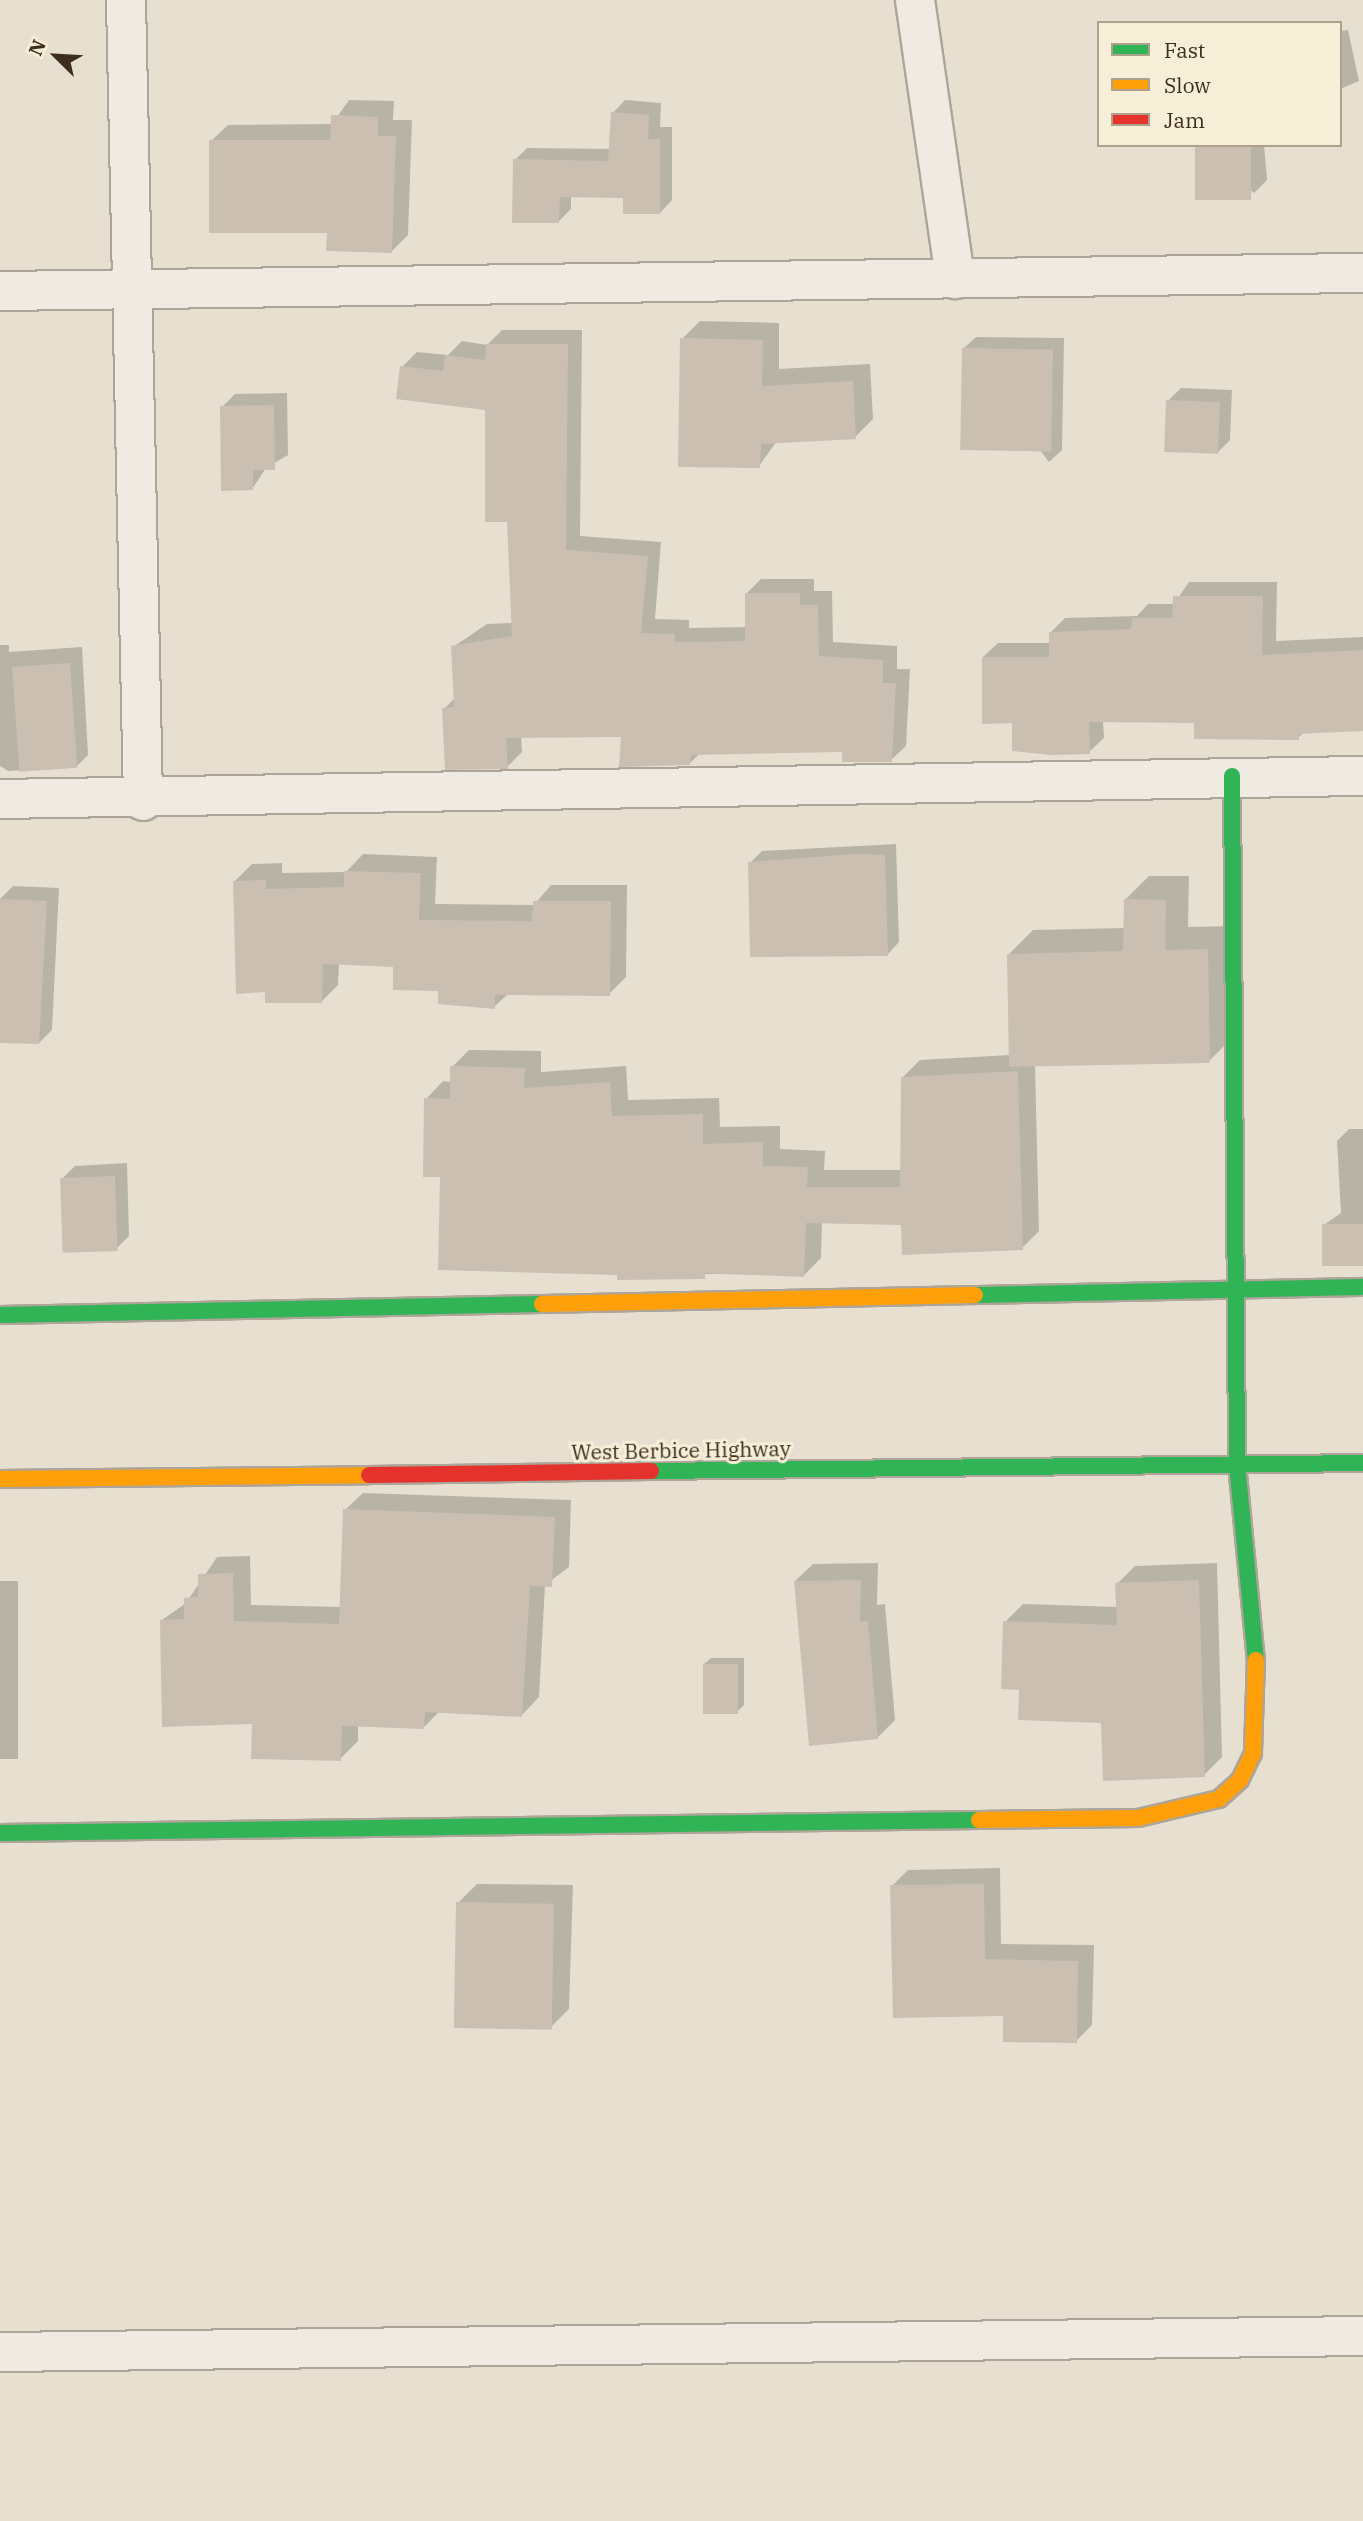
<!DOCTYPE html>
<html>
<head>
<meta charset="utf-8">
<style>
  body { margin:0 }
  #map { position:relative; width:1363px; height:2521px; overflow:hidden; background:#e7e0d1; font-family:"IBM Plex Serif",serif }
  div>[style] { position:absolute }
  .shadow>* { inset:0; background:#0003; transform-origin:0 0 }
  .building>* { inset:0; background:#cbbfb2; transform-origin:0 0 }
  .roads { filter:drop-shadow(2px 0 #ada599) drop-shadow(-2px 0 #ada599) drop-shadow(0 2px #ada599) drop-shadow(0 -2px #ada599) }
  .street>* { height:38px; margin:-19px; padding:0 19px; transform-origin:19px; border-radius:19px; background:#efebe3 }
  .fast>* { height:16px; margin:-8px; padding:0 8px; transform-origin:8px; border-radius:8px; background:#30b455 }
  .slow>* { height:16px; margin:-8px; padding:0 8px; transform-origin:8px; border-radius:8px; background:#ff9f0a }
  .jam>* { height:16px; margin:-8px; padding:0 8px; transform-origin:8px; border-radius:8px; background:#e5322d }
  span { translate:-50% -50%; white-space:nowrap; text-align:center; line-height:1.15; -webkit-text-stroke:6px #f7eed8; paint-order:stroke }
  .street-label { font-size:21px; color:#3d2e20 }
  .legend { position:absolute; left:1097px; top:21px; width:245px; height:126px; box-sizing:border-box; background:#f7eed8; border:2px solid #ada18e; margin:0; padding:9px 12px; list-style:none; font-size:21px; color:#3d2e20 }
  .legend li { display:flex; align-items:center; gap:14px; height:35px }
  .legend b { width:35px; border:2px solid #ada18e }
  .north { position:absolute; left:21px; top:21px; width:70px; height:70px; -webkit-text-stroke:5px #f7eed8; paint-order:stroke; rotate:294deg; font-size:19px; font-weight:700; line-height:28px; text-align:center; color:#3d2e20 }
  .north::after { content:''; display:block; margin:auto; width:24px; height:32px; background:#3d2e20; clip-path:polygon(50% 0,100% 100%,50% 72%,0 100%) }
</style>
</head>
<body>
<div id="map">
  <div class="shadow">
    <i style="clip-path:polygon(1348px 30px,1359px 81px,1340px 89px,1340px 31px)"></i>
    <i style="clip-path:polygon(349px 100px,394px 101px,393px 120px,412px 120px,408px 235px,392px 251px,329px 232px,211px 141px,228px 125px,332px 124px)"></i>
    <i style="clip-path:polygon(625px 100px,661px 103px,660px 127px,672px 127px,672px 200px,660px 213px,625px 196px,571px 196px,571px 209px,559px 221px,515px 160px,527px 148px,610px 149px,613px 113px)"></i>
    <i style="clip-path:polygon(1197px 145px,1264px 145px,1267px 180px,1254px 193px)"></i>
    <i style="clip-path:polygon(700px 321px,779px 323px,779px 369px,870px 364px,873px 419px,855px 437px,777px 441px,759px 466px,682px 339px)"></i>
    <i style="clip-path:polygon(502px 330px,582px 330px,580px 536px,661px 542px,655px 619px,689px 620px,689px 628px,747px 627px,746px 594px,761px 579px,814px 579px,814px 591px,832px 591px,833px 642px,897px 646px,897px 669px,910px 669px,906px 746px,891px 760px,844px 751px,700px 753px,689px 764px,622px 735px,521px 736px,522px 752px,507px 767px,444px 709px,455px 698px,453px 647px,487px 624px,513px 623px,508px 521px,487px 408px,402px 367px,417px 352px,448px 355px,462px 341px,487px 345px)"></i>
    <i style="clip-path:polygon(976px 337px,1064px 338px,1062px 450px,1049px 462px,963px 349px)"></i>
    <i style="clip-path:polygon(1181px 388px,1232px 390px,1230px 440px,1217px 453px,1168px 401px)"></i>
    <i style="clip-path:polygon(287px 393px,288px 455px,266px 468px,252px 489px,222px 407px,235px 394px)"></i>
    <i style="clip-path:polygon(1189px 582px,1277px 582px,1276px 641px,1363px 637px,1363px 729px,1304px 732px,1298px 738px,1196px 722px,1103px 721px,1104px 738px,1089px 752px,1014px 722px,983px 657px,998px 643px,1051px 643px,1050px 633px,1065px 618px,1137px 616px,1148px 604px,1174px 604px)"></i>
    <i style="clip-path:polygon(0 645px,9px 645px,9px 652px,82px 647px,88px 755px,76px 767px,8px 771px,0 766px)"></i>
    <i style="clip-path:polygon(896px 844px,899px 942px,888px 954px,750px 863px,762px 851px)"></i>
    <i style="clip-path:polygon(363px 854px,437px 857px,435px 904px,534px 905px,551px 885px,627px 885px,626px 977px,609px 994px,508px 994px,494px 1007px,440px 990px,395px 965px,339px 963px,338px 985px,321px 1002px,266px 991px,235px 881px,252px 864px,282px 863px,282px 873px,346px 872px)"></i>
    <i style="clip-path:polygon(1149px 876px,1189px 876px,1188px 927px,1231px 926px,1233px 1037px,1209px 1061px,1035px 1065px,1039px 1231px,1022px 1248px,903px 1223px,822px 1221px,821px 1258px,804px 1275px,619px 1273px,442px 1175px,426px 1099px,443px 1081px,452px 1082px,452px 1067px,469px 1050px,541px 1051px,541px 1072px,626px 1066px,628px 1100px,719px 1098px,720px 1127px,780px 1126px,780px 1149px,825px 1151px,824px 1170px,902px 1170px,903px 1077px,920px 1060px,1010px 1055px,1009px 954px,1033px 930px,1125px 928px,1125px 900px)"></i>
    <i style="clip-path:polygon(13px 886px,59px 888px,52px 1030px,39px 1043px,0 1041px,0 899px)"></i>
    <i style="clip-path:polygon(1349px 1129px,1363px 1129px,1363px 1263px,1324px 1225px,1341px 1213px,1337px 1141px)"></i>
    <i style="clip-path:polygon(127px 1163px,129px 1236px,116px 1249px,62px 1179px,75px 1166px)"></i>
    <i style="clip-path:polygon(363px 1493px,571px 1500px,569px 1567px,545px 1585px,539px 1697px,522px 1715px,440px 1711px,424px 1727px,358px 1725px,358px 1741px,340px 1759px,254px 1722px,162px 1620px,186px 1603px,217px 1557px,250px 1556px,251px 1605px,341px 1607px,345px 1510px)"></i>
    <i style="clip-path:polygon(878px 1563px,877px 1605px,885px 1604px,895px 1720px,877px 1738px,795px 1581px,813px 1564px)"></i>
    <i style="clip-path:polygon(1217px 1563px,1222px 1757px,1204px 1775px,1103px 1721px,1021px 1688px,1005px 1622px,1023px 1604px,1118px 1607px,1117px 1584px,1135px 1566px)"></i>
    <i style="left:0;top:1581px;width:18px;height:178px"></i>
    <i style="clip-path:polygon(711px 1658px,744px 1658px,744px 1705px,738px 1711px,704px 1664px)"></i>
    <i style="clip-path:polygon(1000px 1868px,1001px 1944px,1094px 1945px,1092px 2025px,1076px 2041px,1005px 2015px,892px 1886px,908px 1870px)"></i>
    <i style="clip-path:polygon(477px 1884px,573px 1885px,569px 2009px,550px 2028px,458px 1903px)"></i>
  </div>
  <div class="building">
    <i style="clip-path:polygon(611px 112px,649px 115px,648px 139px,660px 139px,660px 214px,623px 214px,623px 198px,560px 197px,559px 223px,512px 223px,513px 159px,608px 161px)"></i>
    <i style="clip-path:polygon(331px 115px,378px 117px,378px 136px,396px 136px,392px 253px,326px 251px,327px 233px,209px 233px,209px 140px,330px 140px)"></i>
    <i style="left:1195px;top:145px;width:56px;height:55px"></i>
    <i style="clip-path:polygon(680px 338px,763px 340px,762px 386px,853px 381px,856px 439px,761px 444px,760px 468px,678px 467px)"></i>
    <i style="clip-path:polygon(486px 344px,568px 344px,566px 550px,648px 556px,641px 633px,675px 634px,675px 642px,745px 641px,745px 593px,800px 593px,800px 605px,818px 605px,819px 656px,883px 660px,883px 683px,896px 683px,892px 762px,842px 762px,842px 752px,691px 755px,690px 765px,619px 767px,621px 737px,506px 738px,508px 769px,445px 770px,442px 708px,454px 707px,451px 646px,512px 636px,507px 522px,485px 522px,485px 410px,396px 399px,400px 366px,443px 371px,445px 355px,485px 360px)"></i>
    <i style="left:962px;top:348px;width:91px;height:102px;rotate:1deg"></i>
    <i style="left:1166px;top:400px;width:54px;height:52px;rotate:2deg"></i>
    <i style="clip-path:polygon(274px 405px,275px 470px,253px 470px,253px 490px,221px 491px,220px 406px)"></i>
    <i style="clip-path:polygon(1173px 596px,1263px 596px,1262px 655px,1363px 650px,1363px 731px,1298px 734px,1299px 740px,1194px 739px,1194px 723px,1089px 722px,1090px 754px,1052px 755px,1012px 751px,1012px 723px,982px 724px,982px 657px,1049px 657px,1049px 632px,1131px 629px,1132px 618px,1172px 618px)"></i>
    <i style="left:70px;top:663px;width:105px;height:58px;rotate:86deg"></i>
    <i style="clip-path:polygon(854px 854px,885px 855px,888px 956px,750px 957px,748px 862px)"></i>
    <i style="clip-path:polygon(344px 871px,421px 873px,419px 920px,532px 921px,533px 901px,611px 901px,610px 996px,495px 995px,495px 1009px,438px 1004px,438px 991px,393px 990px,393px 967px,323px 964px,322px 1003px,265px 1003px,265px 992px,236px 994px,233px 881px,266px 880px,266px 889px,344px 887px)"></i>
    <i style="clip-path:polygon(0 899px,47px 901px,39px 1044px,0 1043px)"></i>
    <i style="clip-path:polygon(1124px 899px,1166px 900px,1165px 950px,1208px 949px,1210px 1063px,1009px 1067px,1007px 954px,1123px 951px)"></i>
    <i style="clip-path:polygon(450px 1066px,525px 1068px,524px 1088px,610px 1082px,612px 1116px,703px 1114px,703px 1144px,763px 1142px,763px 1166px,808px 1167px,807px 1187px,900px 1187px,901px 1077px,1018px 1071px,1023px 1250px,902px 1255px,901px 1225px,806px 1223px,804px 1277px,705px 1273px,705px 1279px,617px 1280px,617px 1275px,438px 1270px,440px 1177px,423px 1177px,424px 1098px,450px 1099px)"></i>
    <i style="left:115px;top:1176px;width:75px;height:55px;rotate:88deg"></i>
    <i style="left:1322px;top:1224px;width:41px;height:42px"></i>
    <i style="clip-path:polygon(343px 1509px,555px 1517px,552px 1587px,530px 1586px,522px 1717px,425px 1712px,424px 1729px,342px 1726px,341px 1761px,251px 1759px,252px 1724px,162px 1727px,160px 1620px,184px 1619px,184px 1598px,198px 1597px,198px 1574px,233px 1573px,234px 1621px,339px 1624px)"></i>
    <i style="clip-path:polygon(861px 1580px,860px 1622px,868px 1621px,878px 1739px,809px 1746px,794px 1581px)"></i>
    <i style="clip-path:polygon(1199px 1580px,1205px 1777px,1103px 1781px,1101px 1723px,1018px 1720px,1019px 1690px,1001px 1689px,1003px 1621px,1117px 1625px,1115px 1583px)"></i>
    <i style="left:703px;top:1664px;width:35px;height:50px"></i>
    <i style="clip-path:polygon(984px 1884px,985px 1959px,1078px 1961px,1077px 2043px,1003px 2042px,1003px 2016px,893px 2018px,890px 1885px)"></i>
    <i style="left:456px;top:1902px;width:98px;height:126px;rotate:1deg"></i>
  </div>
  <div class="roads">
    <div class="street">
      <i style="left:126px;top:0;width:801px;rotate:88.78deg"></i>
      <i style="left:915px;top:0;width:282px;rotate:81.8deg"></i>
      <i style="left:0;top:291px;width:1363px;rotate:-0.76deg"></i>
      <i style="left:0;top:799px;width:1363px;rotate:-0.97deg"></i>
      <i style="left:0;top:2352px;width:1363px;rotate:-0.67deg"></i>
    </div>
    <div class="fast">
      <i style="left:1232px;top:776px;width:688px;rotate:89.58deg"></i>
      <i style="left:1237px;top:1464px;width:197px;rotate:84.5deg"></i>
      <i style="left:975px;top:1295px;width:388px;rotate:-1.2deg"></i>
      <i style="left:0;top:1315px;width:542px;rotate:-1.16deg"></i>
      <i style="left:651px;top:1471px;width:712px;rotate:-0.64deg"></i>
      <i style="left:0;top:1833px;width:979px;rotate:-0.76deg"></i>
    </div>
    <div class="slow">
      <i style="left:542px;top:1304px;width:433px;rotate:-1.2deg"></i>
      <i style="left:0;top:1479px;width:369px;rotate:-0.6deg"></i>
      <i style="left:979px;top:1820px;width:159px;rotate:-0.7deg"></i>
      <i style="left:1138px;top:1818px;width:83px;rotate:-13.2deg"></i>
      <i style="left:1219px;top:1799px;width:28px;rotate:-42deg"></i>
      <i style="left:1240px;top:1780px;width:30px;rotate:-64deg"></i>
      <i style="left:1253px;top:1753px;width:93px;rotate:-88.2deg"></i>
    </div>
    <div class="jam">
      <i style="left:369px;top:1475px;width:282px;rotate:-0.8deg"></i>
    </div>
  </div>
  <div class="street-label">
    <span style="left:681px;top:1450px;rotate:-1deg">West Berbice Highway</span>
  </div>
  <ul class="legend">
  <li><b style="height:9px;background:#30b455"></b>Fast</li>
  <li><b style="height:9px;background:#ff9f0a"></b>Slow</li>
  <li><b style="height:9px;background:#e5322d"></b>Jam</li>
  </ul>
  <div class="north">N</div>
</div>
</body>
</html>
